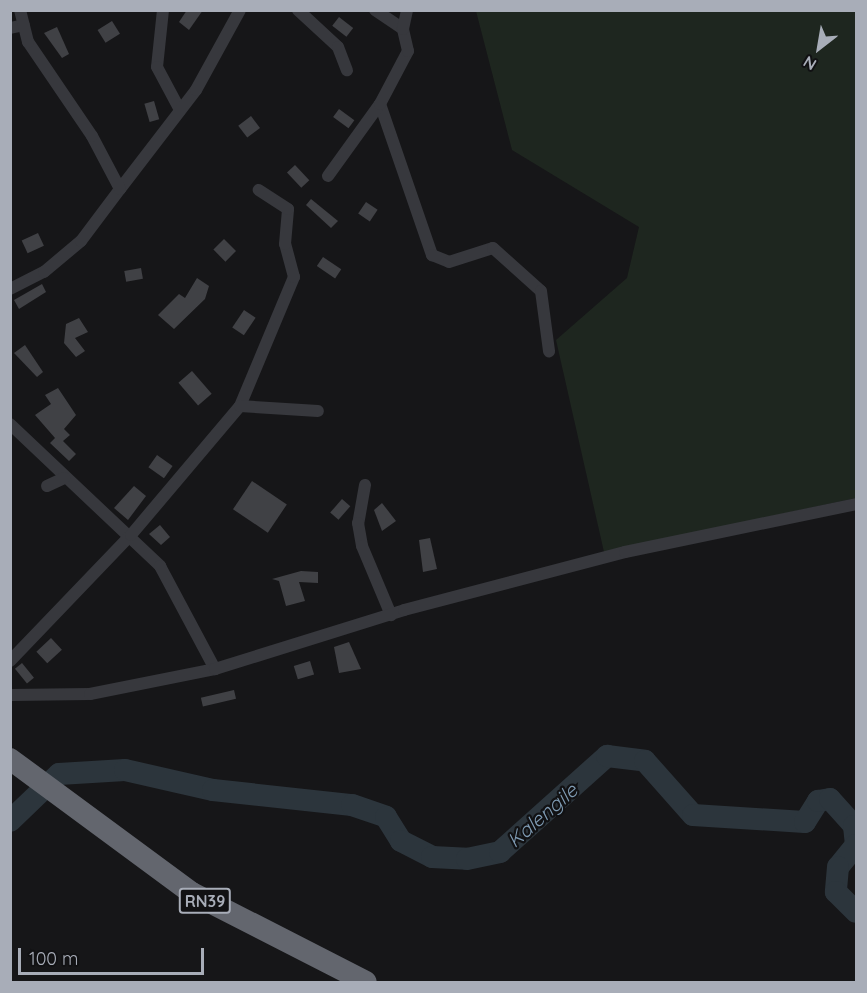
<!DOCTYPE html>
<html>
<head>
<meta charset="utf-8">
<style>
  body { margin:0 }
  #map { position:relative; width:867px; height:993px; overflow:hidden; background:#161618; font-family:Quicksand,sans-serif }
  div>[style] { position:absolute }
  .green>* { inset:0; background:#1e261f }
  .river>* { height:22px; margin:-11px; padding:0 11px; transform-origin:11px; border-radius:11px; background:#2c353c }
  .building>* { inset:0; background:#404145; transform-origin:0 0 }
  .street>* { height:12px; margin:-6px; padding:0 6px; transform-origin:6px; border-radius:6px; background:#37383d }
  .highway>* { height:22px; margin:-11px; padding:0 11px; transform-origin:11px; border-radius:11px; background:#63666e }
  span { translate:-50% -50%; white-space:nowrap; text-align:center; line-height:1.15; -webkit-text-stroke:4.5px #111113; paint-order:stroke }
  .shield-label span { padding:2px 4px; background:#111113; border:2px solid; border-radius:4px; -webkit-text-stroke-width:0 }
  .shield-label { font-size:16px; color:#a8adb8; font-weight:700 }
  .water-label { font-size:20px; color:#7f9bb3; font-style:italic }
  .frame { position:absolute; inset:0; border:12px solid #a8adb8; pointer-events:none }
  .north { position:absolute; left:789px; top:18px; width:60px; height:60px; -webkit-text-stroke:4px #111113; paint-order:stroke; rotate:211deg; font-size:16px; font-weight:700; line-height:24px; text-align:center; color:#a8adb8 }
  .north::after { content:''; display:block; margin:auto; width:21px; height:27px; background:#a8adb8; clip-path:polygon(50% 0,100% 100%,50% 72%,0 100%) }
  .scale { position:absolute; left:18px; top:948px; width:186px; height:27px; box-sizing:border-box; border:3px solid #a8adb8; border-top:0; padding-left:8px; font-size:18px; line-height:21px; white-space:nowrap; color:#a8adb8; -webkit-text-stroke:4px #111113; paint-order:stroke }
</style>
</head>
<body>
<div id="map">
  <div class="green">
    <i style="clip-path:polygon(476px 11px,856px 11px,856px 498px,604px 552px,556px 340px,627px 278px,639px 227px,512px 150px)"></i>
  </div>
  <div class="river">
    <i style="left:10px;top:821px;width:68px;rotate:-43.8deg"></i>
    <i style="left:59px;top:774px;width:66px;rotate:-3.5deg"></i>
    <i style="left:125px;top:770px;width:90px;rotate:12.8deg"></i>
    <i style="left:213px;top:790px;width:140px;rotate:6.2deg"></i>
    <i style="left:352px;top:805px;width:36px;rotate:19deg"></i>
    <i style="left:386px;top:817px;width:28px;rotate:58deg"></i>
    <i style="left:401px;top:841px;width:35px;rotate:27deg"></i>
    <i style="left:432px;top:857px;width:35px;rotate:3deg"></i>
    <i style="left:467px;top:859px;width:34px;rotate:-12deg"></i>
    <i style="left:500px;top:852px;width:144px;rotate:-41.9deg"></i>
    <i style="left:607px;top:756px;width:38px;rotate:7deg"></i>
    <i style="left:645px;top:761px;width:72px;rotate:48.4deg"></i>
    <i style="left:693px;top:815px;width:112px;rotate:3.6deg"></i>
    <i style="left:805px;top:822px;width:25px;rotate:-58deg"></i>
    <i style="left:818px;top:801px;width:12px;rotate:-9deg"></i>
    <i style="left:830px;top:799px;width:36px;rotate:48deg"></i>
    <i style="left:854px;top:826px;width:19px;rotate:84deg"></i>
    <i style="left:856px;top:845px;width:28px;rotate:129deg"></i>
    <i style="left:838px;top:867px;width:25px;rotate:95deg"></i>
    <i style="left:836px;top:892px;width:28px;rotate:45deg"></i>
  </div>
  <div class="building">
    <i style="clip-path:polygon(187px 10px,203px 10px,189px 30px,179px 22px)"></i>
    <i style="left:339px;top:17px;width:18px;height:11px;rotate:38deg"></i>
    <i style="left:112px;top:21px;width:15px;height:17px;rotate:58deg"></i>
    <i style="clip-path:polygon(57px 27px,69px 54px,62px 58px,44px 33px)"></i>
    <i style="left:154px;top:101px;width:19px;height:10px;rotate:74deg"></i>
    <i style="left:339px;top:109px;width:19px;height:10px;rotate:36deg"></i>
    <i style="left:251px;top:116px;width:15px;height:16px;rotate:53deg"></i>
    <i style="left:295px;top:165px;width:21px;height:11px;rotate:47deg"></i>
    <i style="clip-path:polygon(311px 199px,338px 221px,331px 228px,306px 205px)"></i>
    <i style="left:366px;top:202px;width:14px;height:14px;rotate:34deg"></i>
    <i style="left:38px;top:233px;width:14px;height:18px;rotate:65deg"></i>
    <i style="left:224px;top:239px;width:17px;height:15px;rotate:45deg"></i>
    <i style="left:323px;top:257px;width:22px;height:11px;rotate:34deg"></i>
    <i style="left:141px;top:268px;width:11px;height:17px;rotate:80deg"></i>
    <i style="clip-path:polygon(197px 278px,209px 286px,205px 299px,174px 329px,158px 315px,179px 294px,185px 298px)"></i>
    <i style="clip-path:polygon(42px 284px,46px 292px,19px 309px,14px 300px)"></i>
    <i style="left:244px;top:310px;width:14px;height:21px;rotate:34deg"></i>
    <i style="clip-path:polygon(79px 318px,88px 332px,75px 338px,85px 351px,76px 357px,64px 343px,66px 324px)"></i>
    <i style="clip-path:polygon(25px 345px,43px 372px,37px 377px,14px 353px)"></i>
    <i style="left:192px;top:371px;width:30px;height:18px;rotate:49deg"></i>
    <i style="clip-path:polygon(58px 388px,76px 415px,64px 429px,70px 435px,63px 441px,76px 454px,69px 461px,50px 443px,55px 438px,35px 415px,51px 404px,45px 395px)"></i>
    <i style="left:157px;top:455px;width:19px;height:15px;rotate:35deg"></i>
    <i style="left:252px;top:481px;width:42px;height:34px;rotate:34deg"></i>
    <i style="clip-path:polygon(134px 486px,146px 496px,128px 520px,114px 508px)"></i>
    <i style="left:342px;top:499px;width:11px;height:18px;rotate:41deg"></i>
    <i style="clip-path:polygon(382px 503px,396px 521px,382px 531px,374px 510px)"></i>
    <i style="clip-path:polygon(160px 525px,170px 537px,161px 545px,149px 534px)"></i>
    <i style="clip-path:polygon(430px 538px,437px 569px,423px 572px,419px 540px)"></i>
    <i style="clip-path:polygon(301px 571px,318px 572px,318px 583px,299px 582px,305px 601px,286px 606px,279px 581px,272px 579px)"></i>
    <i style="left:51px;top:638px;width:16px;height:20px;rotate:47deg"></i>
    <i style="clip-path:polygon(349px 642px,361px 669px,339px 673px,334px 647px)"></i>
    <i style="left:310px;top:661px;width:14px;height:17px;rotate:73deg"></i>
    <i style="left:22px;top:663px;width:19px;height:9px;rotate:51deg"></i>
    <i style="left:234px;top:690px;width:9px;height:34px;rotate:77deg"></i>
  </div>
  <div class="street">
    <i style="left:163px;top:10px;width:57px;rotate:96deg"></i>
    <i style="left:157px;top:67px;width:49px;rotate:61.9deg"></i>
    <i style="left:298px;top:10px;width:54px;rotate:42.8deg"></i>
    <i style="left:338px;top:47px;width:25px;rotate:69deg"></i>
    <i style="left:375px;top:10px;width:34px;rotate:34deg"></i>
    <i style="left:10px;top:28px;width:14px;rotate:-12deg"></i>
    <i style="left:380px;top:104px;width:160px;rotate:71deg"></i>
    <i style="left:432px;top:255px;width:18px;rotate:22deg"></i>
    <i style="left:449px;top:262px;width:46px;rotate:-17.7deg"></i>
    <i style="left:493px;top:248px;width:64px;rotate:41.9deg"></i>
    <i style="left:541px;top:291px;width:61px;rotate:82.4deg"></i>
    <i style="left:328px;top:176px;width:89px;rotate:-54.2deg"></i>
    <i style="left:380px;top:104px;width:60px;rotate:-62.2deg"></i>
    <i style="left:408px;top:51px;width:23px;rotate:-103deg"></i>
    <i style="left:403px;top:29px;width:19px;rotate:-78deg"></i>
    <i style="left:120px;top:189px;width:125px;rotate:-52.5deg"></i>
    <i style="left:196px;top:90px;width:91px;rotate:-61.2deg"></i>
    <i style="left:10px;top:289px;width:38px;rotate:-27deg"></i>
    <i style="left:44px;top:272px;width:48px;rotate:-40deg"></i>
    <i style="left:81px;top:241px;width:65px;rotate:-53.1deg"></i>
    <i style="left:120px;top:189px;width:60px;rotate:-117.8deg"></i>
    <i style="left:92px;top:136px;width:114px;rotate:-124.2deg"></i>
    <i style="left:28px;top:42px;width:33px;rotate:-104deg"></i>
    <i style="left:240px;top:406px;width:140px;rotate:-67.3deg"></i>
    <i style="left:294px;top:277px;width:34px;rotate:-105deg"></i>
    <i style="left:285px;top:244px;width:35px;rotate:-85deg"></i>
    <i style="left:288px;top:209px;width:35px;rotate:-147deg"></i>
    <i style="left:10px;top:424px;width:207px;rotate:43.4deg"></i>
    <i style="left:160px;top:566px;width:117px;rotate:61.9deg"></i>
    <i style="left:365px;top:485px;width:39px;rotate:100deg"></i>
    <i style="left:358px;top:523px;width:23px;rotate:80deg"></i>
    <i style="left:362px;top:546px;width:75px;rotate:67.2deg"></i>
    <i style="left:47px;top:486px;width:19px;rotate:-25deg"></i>
    <i style="left:10px;top:661px;width:175px;rotate:-46.2deg"></i>
    <i style="left:131px;top:535px;width:169px;rotate:-49.8deg"></i>
    <i style="left:240px;top:406px;width:78px;rotate:3.7deg"></i>
    <i style="left:10px;top:695px;width:80px;rotate:-0.7deg"></i>
    <i style="left:90px;top:694px;width:127px;rotate:-11.3deg"></i>
    <i style="left:215px;top:669px;width:198px;rotate:-17.3deg"></i>
    <i style="left:404px;top:610px;width:228px;rotate:-14.7deg"></i>
    <i style="left:625px;top:552px;width:236px;rotate:-11.7deg"></i>
  </div>
  <div class="highway">
    <i style="left:10px;top:759px;width:226px;rotate:36.4deg"></i>
    <i style="left:192px;top:893px;width:195px;rotate:27.1deg"></i>
  </div>
  <div class="shield-label">
    <span style="left:205px;top:901px">RN39</span>
  </div>
  <div class="water-label">
    <span style="left:542px;top:815px;rotate:-41deg">Kalengile</span>
  </div>
  <div class="frame"></div>
  <div class="north">N</div>
  <div class="scale">100 m</div>
</div>
</body>
</html>
